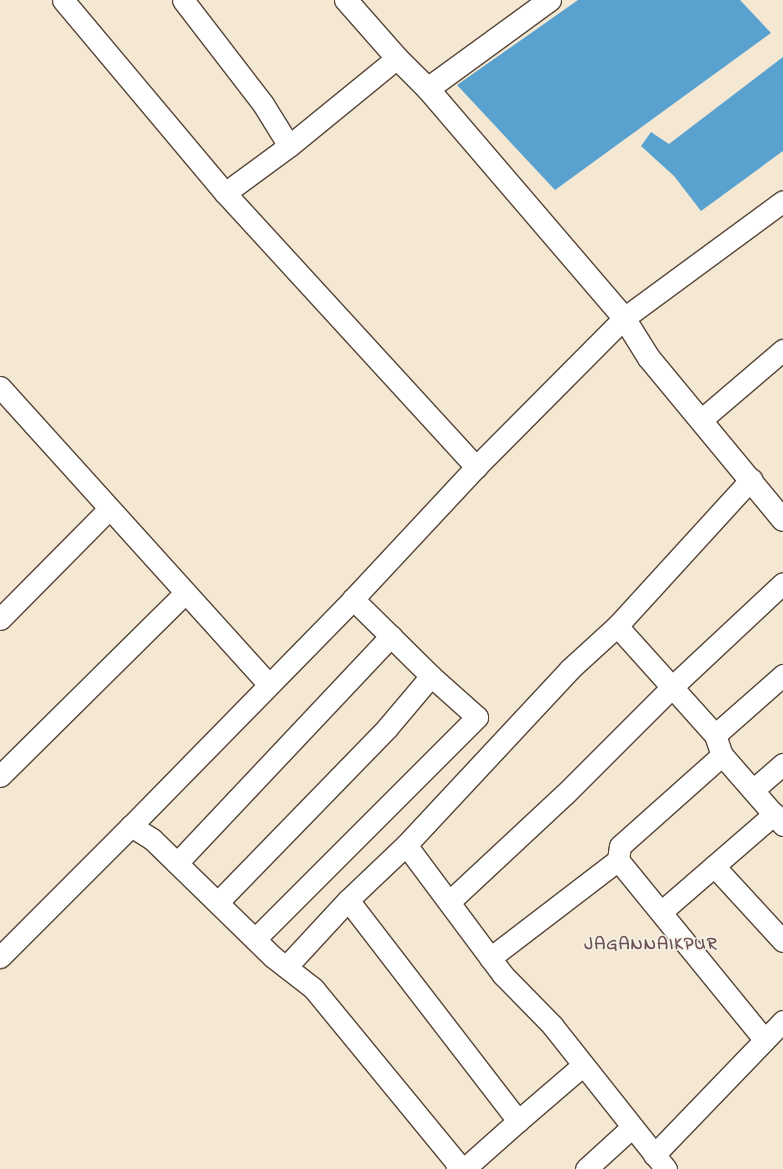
<!DOCTYPE html>
<html>
<head>
<meta charset="utf-8">
<style>
  body { margin:0 }
  #map { position:relative; width:783px; height:1169px; overflow:hidden; background:#f4e8d3; font-family:"Indie Flower",sans-serif }
  div>[style] { position:absolute }
  .water>* { inset:0; background:#59a2d0 }
  .roads { filter:drop-shadow(1px 0 #574639) drop-shadow(-1px 0 #574639) drop-shadow(0 1px #574639) drop-shadow(0 -1px #574639) }
  .street>* { height:21px; margin:-10.5px; padding:0 10.5px; transform-origin:10.5px; border-radius:10.5px; background:#fff }
  .secondary>* { height:22px; margin:-11px; padding:0 11px; transform-origin:11px; border-radius:11px; background:#fff }
  span { translate:-50% -50%; white-space:nowrap; text-align:center; line-height:1.15; -webkit-text-stroke:3px #f7f3e8; paint-order:stroke }
  .district-label { font-size:18px; color:#6c4f52; font-weight:700; letter-spacing:1px }
</style>
</head>
<body>
<div id="map">
  <div class="water">
    <i style="clip-path:polygon(578px 0,740px 0,771px 33px,555px 190px,457px 85px)"></i>
    <i style="clip-path:polygon(783px 57px,783px 151px,701px 211px,674px 176px,641px 146px,651px 132px,669px 144px)"></i>
  </div>
  <div class="roads">
    <div class="street">
      <i style="left:63px;top:0;width:252px;rotate:50deg"></i>
      <i style="left:225px;top:193px;width:79px;rotate:-36.3deg"></i>
      <i style="left:183px;top:0;width:131px;rotate:52.4deg"></i>
      <i style="left:263px;top:104px;width:49px;rotate:58.2deg"></i>
      <i style="left:289px;top:146px;width:139px;rotate:-39.2deg"></i>
      <i style="left:225px;top:193px;width:372px;rotate:47.5deg"></i>
      <i style="left:0;top:387px;width:401px;rotate:47.9deg"></i>
      <i style="left:701px;top:420px;width:108px;rotate:-40.5deg"></i>
      <i style="left:0;top:619px;width:155px;rotate:-45.3deg"></i>
      <i style="left:617px;top:626px;width:82px;rotate:48deg"></i>
      <i style="left:672px;top:687px;width:152px;rotate:-43.1deg"></i>
      <i style="left:715px;top:735px;width:91px;rotate:-41.4deg"></i>
      <i style="left:0;top:776px;width:260px;rotate:-44.7deg"></i>
      <i style="left:753px;top:790px;width:40px;rotate:-41deg"></i>
      <i style="left:618px;top:860px;width:232px;rotate:50.8deg"></i>
      <i style="left:177px;top:863px;width:312px;rotate:-46.7deg"></i>
      <i style="left:714px;top:866px;width:102px;rotate:47.4deg"></i>
      <i style="left:348px;top:900px;width:279px;rotate:52.4deg"></i>
      <i style="left:518px;top:1121px;width:84px;rotate:-40.7deg"></i>
      <i style="left:218px;top:902px;width:243px;rotate:-45.8deg"></i>
      <i style="left:387px;top:728px;width:68px;rotate:-49.8deg"></i>
      <i style="left:431px;top:676px;width:110px;rotate:-135.4deg"></i>
      <i style="left:449px;top:902px;width:158px;rotate:-43deg"></i>
      <i style="left:565px;top:794px;width:151px;rotate:-45deg"></i>
      <i style="left:672px;top:687px;width:64px;rotate:48.1deg"></i>
      <i style="left:715px;top:735px;width:21px;rotate:71deg"></i>
      <i style="left:661px;top:912px;width:150px;rotate:-40.9deg"></i>
      <i style="left:255px;top:939px;width:314px;rotate:-45deg"></i>
      <i style="left:477px;top:717px;width:62px;rotate:-138.3deg"></i>
      <i style="left:0;top:957px;width:185px;rotate:-45deg"></i>
      <i style="left:490px;top:958px;width:161px;rotate:-37.4deg"></i>
      <i style="left:618px;top:860px;width:14px;rotate:-82deg"></i>
      <i style="left:620px;top:846px;width:137px;rotate:-41.7deg"></i>
      <i style="left:722px;top:755px;width:93px;rotate:48.9deg"></i>
      <i style="left:286px;top:967px;width:91px;rotate:-47.2deg"></i>
      <i style="left:348px;top:900px;width:80px;rotate:-43.5deg"></i>
      <i style="left:654px;top:1155px;width:186px;rotate:-46.1deg"></i>
      <i style="left:457px;top:1169px;width:7px;rotate:-98deg"></i>
      <i style="left:456px;top:1162px;width:225px;rotate:-129.4deg"></i>
      <i style="left:313px;top:988px;width:51px;rotate:-142.2deg"></i>
      <i style="left:273px;top:957px;width:169px;rotate:-135.7deg"></i>
      <i style="left:152px;top:839px;width:25px;rotate:-148deg"></i>
      <i style="left:131px;top:826px;width:318px;rotate:-45.6deg"></i>
      <i style="left:353px;top:599px;width:180px;rotate:-47deg"></i>
      <i style="left:476px;top:467px;width:210px;rotate:-45.2deg"></i>
      <i style="left:624px;top:318px;width:197px;rotate:-36.3deg"></i>
      <i style="left:464px;top:1169px;width:72px;rotate:-41.6deg"></i>
      <i style="left:586px;top:1169px;width:62px;rotate:-42.4deg"></i>
      <i style="left:666px;top:1169px;width:184px;rotate:-128.4deg"></i>
      <i style="left:552px;top:1025px;width:70px;rotate:-134.4deg"></i>
      <i style="left:503px;top:975px;width:162px;rotate:-126.7deg"></i>
      <i style="left:406px;top:845px;width:241px;rotate:-47deg"></i>
      <i style="left:570px;top:669px;width:64px;rotate:-42.5deg"></i>
      <i style="left:617px;top:626px;width:199px;rotate:-47.6deg"></i>
    </div>
    <div class="secondary">
      <i style="left:346px;top:0;width:77px;rotate:48.7deg"></i>
      <i style="left:397px;top:58px;width:44px;rotate:45deg"></i>
      <i style="left:428px;top:89px;width:301px;rotate:49.4deg"></i>
      <i style="left:624px;top:318px;width:47px;rotate:58deg"></i>
      <i style="left:649px;top:358px;width:210px;rotate:50.4deg"></i>
      <i style="left:428px;top:89px;width:151px;rotate:-36.1deg"></i>
    </div>
  </div>
  <div class="district-label">
    <span style="left:651px;top:945px">JAGANNAIKPUR</span>
  </div>
</div>
</body>
</html>
